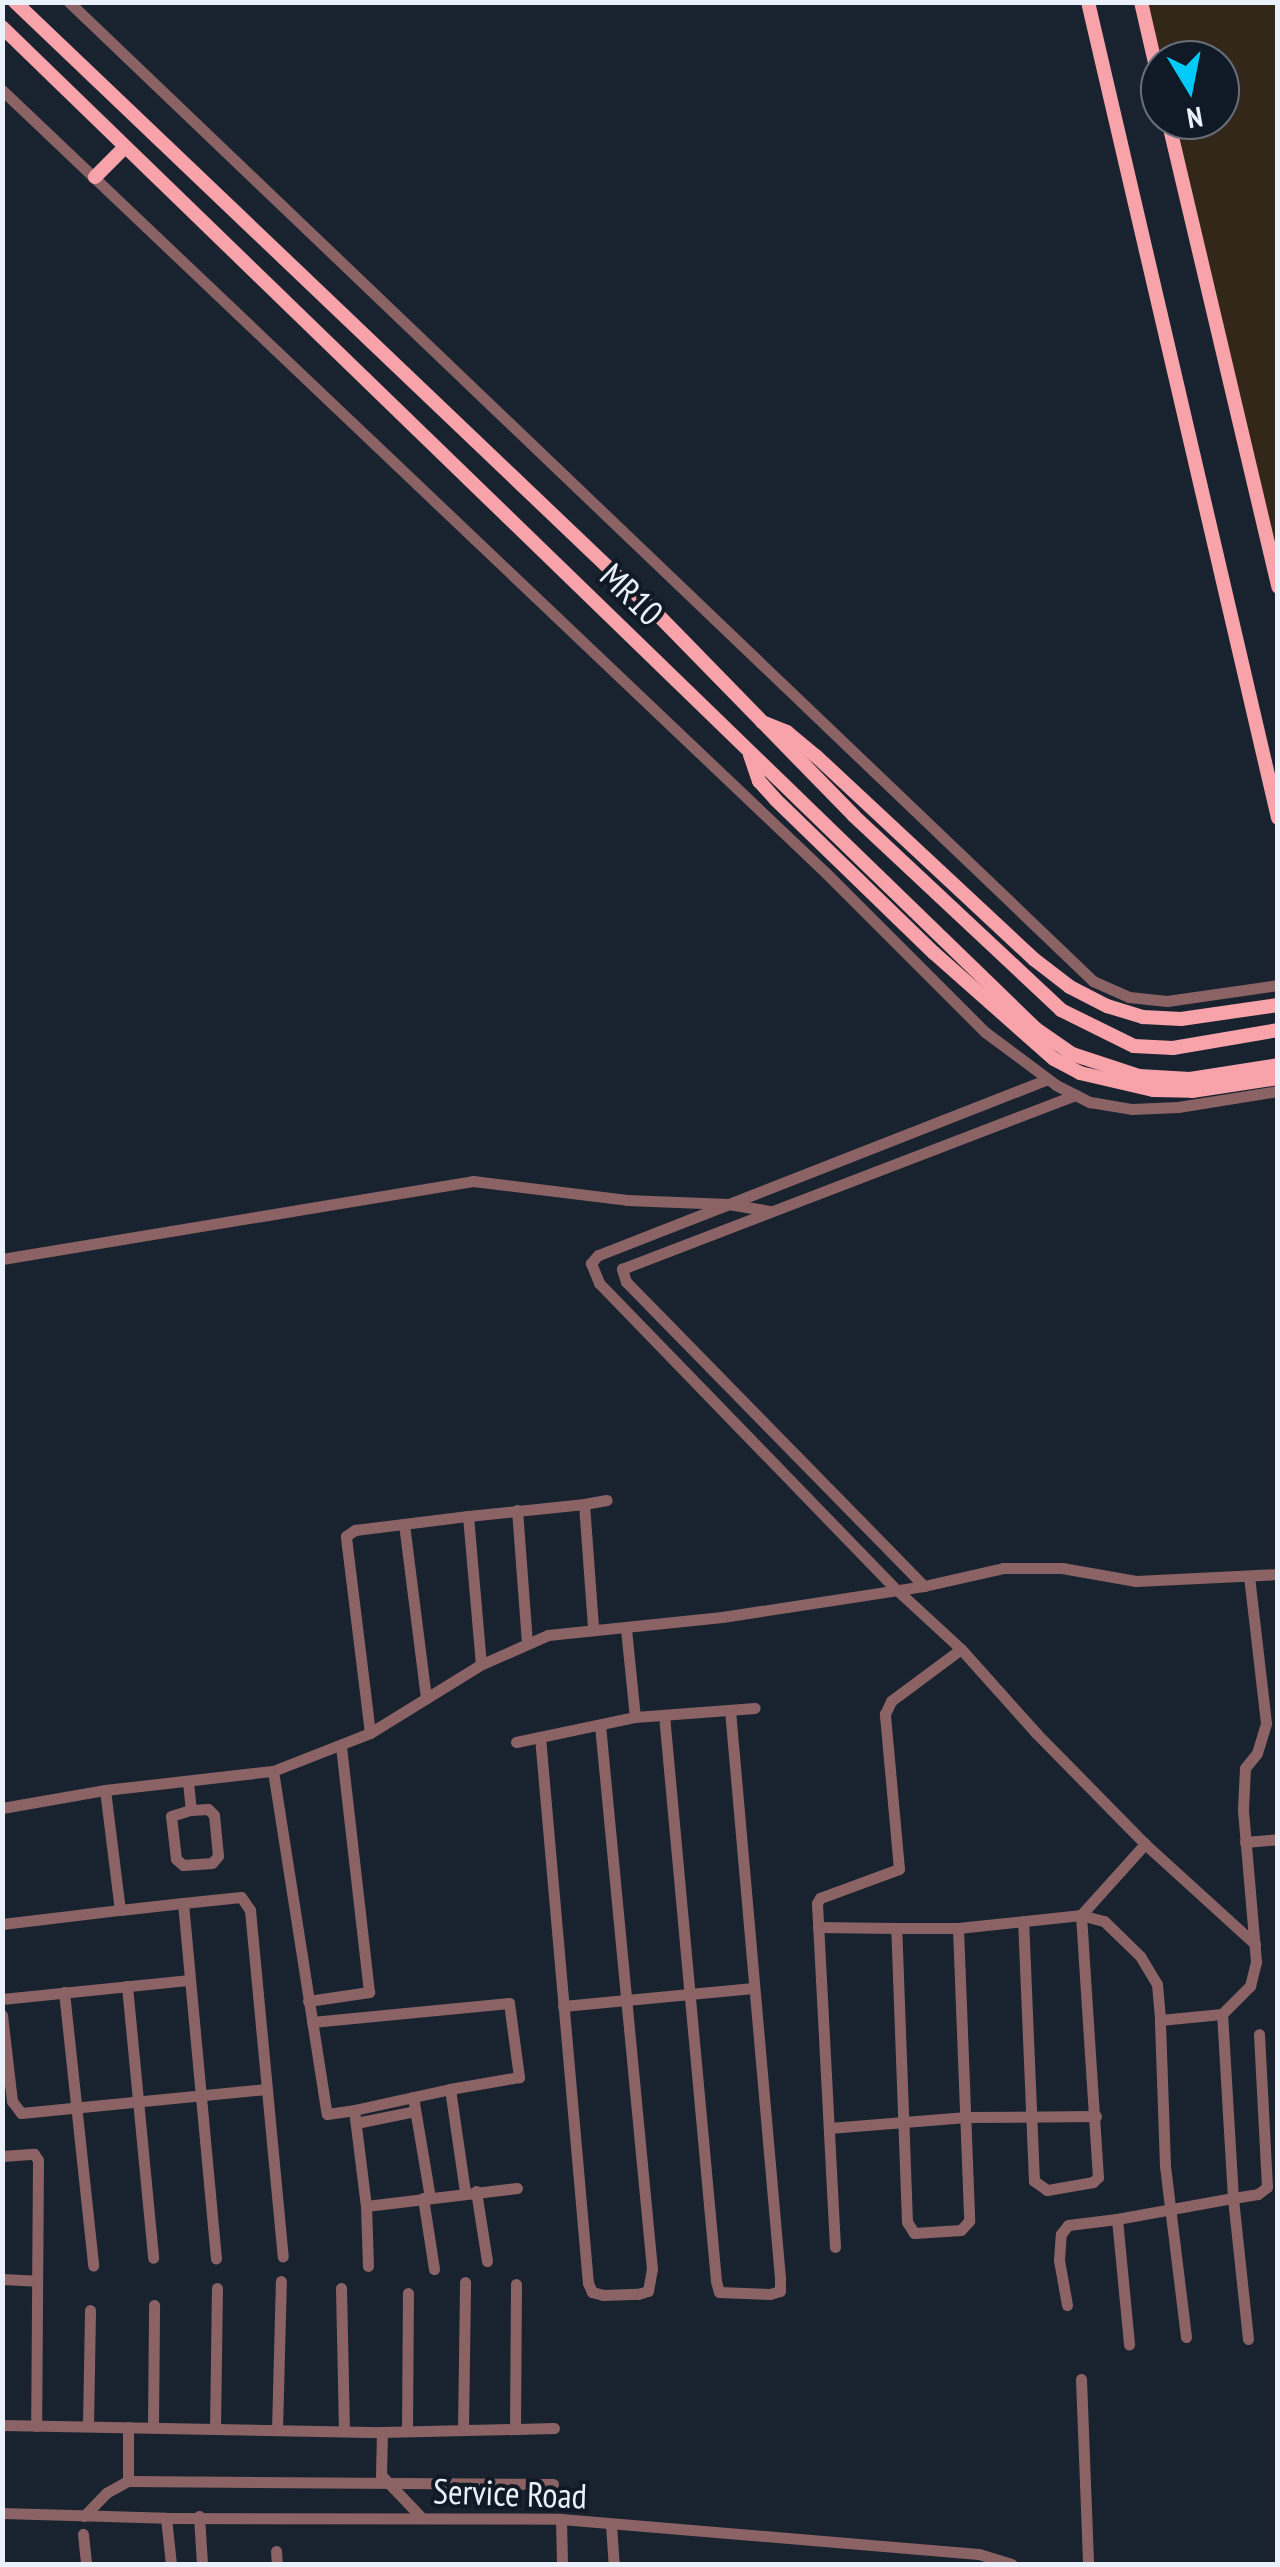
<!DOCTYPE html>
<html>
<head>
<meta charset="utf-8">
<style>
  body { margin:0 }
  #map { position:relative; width:1280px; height:2567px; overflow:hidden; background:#192330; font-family:"PT Sans Narrow",sans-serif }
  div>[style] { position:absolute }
  .industrial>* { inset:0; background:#322718 }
  .minor>* { height:11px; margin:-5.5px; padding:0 5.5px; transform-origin:5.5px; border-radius:5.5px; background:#8c6365 }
  .major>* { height:14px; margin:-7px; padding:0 7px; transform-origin:7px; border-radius:7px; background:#f8a3a9 }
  span { translate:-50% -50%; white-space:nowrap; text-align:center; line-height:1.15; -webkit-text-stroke:8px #101926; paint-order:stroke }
  .street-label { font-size:35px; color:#ebf1fa }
  .frame { position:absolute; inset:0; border:5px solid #ebf1fa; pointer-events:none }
  .north { position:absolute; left:1140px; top:40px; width:100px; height:100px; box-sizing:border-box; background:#101926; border:2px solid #686f7b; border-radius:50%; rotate:170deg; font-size:28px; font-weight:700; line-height:40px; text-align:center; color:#ebf1fa }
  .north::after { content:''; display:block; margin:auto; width:35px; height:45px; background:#00cbf8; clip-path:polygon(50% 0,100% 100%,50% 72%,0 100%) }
</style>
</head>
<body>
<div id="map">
  <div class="industrial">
    <i style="clip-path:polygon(1147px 3px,1277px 3px,1277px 569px,1174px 120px,1220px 120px,1220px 60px,1160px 60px)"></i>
  </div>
  <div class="minor">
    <i style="left:69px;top:2px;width:1417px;rotate:43.71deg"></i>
    <i style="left:1093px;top:981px;width:39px;rotate:24deg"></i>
    <i style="left:1129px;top:997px;width:38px;rotate:6deg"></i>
    <i style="left:1167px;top:1001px;width:112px;rotate:-8.2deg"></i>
    <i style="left:2px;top:90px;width:1137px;rotate:43.54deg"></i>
    <i style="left:826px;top:873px;width:225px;rotate:45deg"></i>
    <i style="left:985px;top:1032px;width:89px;rotate:36.7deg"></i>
    <i style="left:1056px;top:1085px;width:38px;rotate:27deg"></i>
    <i style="left:1090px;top:1102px;width:43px;rotate:9.5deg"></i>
    <i style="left:1132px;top:1109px;width:46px;rotate:-2.5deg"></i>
    <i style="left:1178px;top:1107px;width:101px;rotate:-9.1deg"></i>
    <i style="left:1048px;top:1079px;width:483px;rotate:158.6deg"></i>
    <i style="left:598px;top:1255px;width:11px;rotate:131deg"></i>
    <i style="left:591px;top:1263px;width:22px;rotate:68deg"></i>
    <i style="left:599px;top:1283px;width:428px;rotate:45.9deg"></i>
    <i style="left:897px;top:1590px;width:87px;rotate:42.7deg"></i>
    <i style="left:961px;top:1649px;width:113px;rotate:48.2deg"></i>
    <i style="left:1036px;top:1733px;width:156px;rotate:45.5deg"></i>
    <i style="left:1145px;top:1844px;width:149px;rotate:42.3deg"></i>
    <i style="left:2px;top:1259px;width:477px;rotate:-9.4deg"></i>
    <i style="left:473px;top:1181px;width:155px;rotate:7deg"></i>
    <i style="left:627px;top:1200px;width:101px;rotate:2.3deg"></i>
    <i style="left:728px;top:1204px;width:43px;rotate:9.5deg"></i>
    <i style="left:584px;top:1504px;width:23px;rotate:-10deg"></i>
    <i style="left:517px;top:1510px;width:134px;rotate:85.7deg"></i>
    <i style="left:468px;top:1516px;width:117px;rotate:-5.9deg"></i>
    <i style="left:584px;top:1504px;width:123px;rotate:85.8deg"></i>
    <i style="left:404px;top:1524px;width:176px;rotate:82.8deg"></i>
    <i style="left:924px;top:1586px;width:426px;rotate:-134.4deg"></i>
    <i style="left:626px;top:1282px;width:14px;rotate:-107deg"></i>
    <i style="left:622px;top:1269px;width:486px;rotate:-21deg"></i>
    <i style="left:626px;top:1629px;width:88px;rotate:84.2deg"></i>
    <i style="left:664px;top:1715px;width:568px;rotate:84.75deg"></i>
    <i style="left:716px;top:2281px;width:11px;rotate:75deg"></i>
    <i style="left:719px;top:2292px;width:51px;rotate:2.2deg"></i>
    <i style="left:770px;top:2294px;width:10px;rotate:-17deg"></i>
    <i style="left:780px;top:2291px;width:13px;rotate:-90deg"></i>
    <i style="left:780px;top:2278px;width:570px;rotate:-95.03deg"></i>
    <i style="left:370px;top:1733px;width:188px;rotate:-97deg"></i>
    <i style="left:347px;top:1546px;width:10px;rotate:-96deg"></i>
    <i style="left:346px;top:1536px;width:11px;rotate:-34deg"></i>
    <i style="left:355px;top:1530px;width:114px;rotate:-7.1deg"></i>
    <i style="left:468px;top:1516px;width:149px;rotate:85deg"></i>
    <i style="left:540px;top:1737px;width:548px;rotate:84.98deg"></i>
    <i style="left:588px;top:2283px;width:10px;rotate:66deg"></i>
    <i style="left:592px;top:2292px;width:11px;rotate:15deg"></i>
    <i style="left:603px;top:2295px;width:35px;rotate:-2deg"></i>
    <i style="left:638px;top:2294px;width:10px;rotate:-17deg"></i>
    <i style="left:648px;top:2291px;width:22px;rotate:-80deg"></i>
    <i style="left:652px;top:2269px;width:546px;rotate:-95.46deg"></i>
    <i style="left:516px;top:1742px;width:122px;rotate:-11.9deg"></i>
    <i style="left:635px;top:1717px;width:120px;rotate:-4.3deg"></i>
    <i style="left:273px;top:1771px;width:347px;rotate:81.1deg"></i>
    <i style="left:327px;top:2114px;width:27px;rotate:-8deg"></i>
    <i style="left:354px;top:2110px;width:97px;rotate:82.9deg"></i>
    <i style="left:366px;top:2206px;width:152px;rotate:-6.8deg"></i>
    <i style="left:188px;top:1782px;width:28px;rotate:84deg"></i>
    <i style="left:191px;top:1810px;width:17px;rotate:-3deg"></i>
    <i style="left:208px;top:1809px;width:8px;rotate:45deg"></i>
    <i style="left:214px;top:1815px;width:41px;rotate:84.4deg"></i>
    <i style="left:218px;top:1856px;width:9px;rotate:131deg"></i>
    <i style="left:212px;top:1863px;width:29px;rotate:176deg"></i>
    <i style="left:183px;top:1865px;width:9px;rotate:-139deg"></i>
    <i style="left:176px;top:1859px;width:43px;rotate:-96.6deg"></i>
    <i style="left:171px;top:1816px;width:21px;rotate:-17deg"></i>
    <i style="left:105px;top:1790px;width:121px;rotate:82.9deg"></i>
    <i style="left:120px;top:1910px;width:63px;rotate:-6.3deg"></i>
    <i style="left:183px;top:1903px;width:357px;rotate:84.7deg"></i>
    <i style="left:2px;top:1808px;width:105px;rotate:-9.9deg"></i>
    <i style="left:105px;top:1790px;width:169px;rotate:-6.5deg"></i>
    <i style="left:273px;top:1771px;width:104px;rotate:-21.4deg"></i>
    <i style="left:370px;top:1733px;width:129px;rotate:-31.7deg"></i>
    <i style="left:480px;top:1665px;width:74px;rotate:-23.8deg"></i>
    <i style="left:548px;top:1635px;width:175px;rotate:-5.9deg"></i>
    <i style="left:722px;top:1617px;width:204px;rotate:-8.7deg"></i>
    <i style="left:924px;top:1586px;width:81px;rotate:-12.8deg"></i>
    <i style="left:1003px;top:1568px;width:59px"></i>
    <i style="left:1062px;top:1568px;width:75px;rotate:10deg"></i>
    <i style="left:1136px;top:1581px;width:142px;rotate:-2.8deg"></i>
    <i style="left:1245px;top:1842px;width:33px;rotate:-5deg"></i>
    <i style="left:183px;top:1903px;width:58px;rotate:-5.9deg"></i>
    <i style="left:241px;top:1897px;width:16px;rotate:55deg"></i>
    <i style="left:250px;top:1910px;width:348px;rotate:84.6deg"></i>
    <i style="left:1081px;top:1915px;width:24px;rotate:15deg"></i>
    <i style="left:1104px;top:1921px;width:50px;rotate:44.2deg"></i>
    <i style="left:1140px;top:1956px;width:33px;rotate:59deg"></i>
    <i style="left:1157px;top:1984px;width:36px;rotate:85deg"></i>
    <i style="left:1081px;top:1915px;width:96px;rotate:-48deg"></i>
    <i style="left:2px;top:1924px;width:119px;rotate:-6.8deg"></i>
    <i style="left:818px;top:1927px;width:78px;rotate:0.7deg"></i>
    <i style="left:958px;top:1928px;width:293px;rotate:87.8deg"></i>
    <i style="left:969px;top:2221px;width:12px;rotate:132deg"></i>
    <i style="left:961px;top:2230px;width:47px;rotate:176.3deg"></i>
    <i style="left:914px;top:2233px;width:13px;rotate:-122deg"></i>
    <i style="left:907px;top:2222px;width:294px;rotate:-92.1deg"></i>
    <i style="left:896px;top:1928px;width:62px"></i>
    <i style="left:958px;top:1928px;width:124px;rotate:-6deg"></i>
    <i style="left:1081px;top:1915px;width:263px;rotate:86.3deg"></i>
    <i style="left:1098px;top:2177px;width:7px;rotate:135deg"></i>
    <i style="left:1093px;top:2182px;width:47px;rotate:170.1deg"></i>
    <i style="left:1047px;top:2190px;width:16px;rotate:-145deg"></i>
    <i style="left:1034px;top:2181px;width:260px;rotate:-92.4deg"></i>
    <i style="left:127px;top:1986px;width:273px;rotate:84.5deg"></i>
    <i style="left:64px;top:1992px;width:275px;rotate:83.9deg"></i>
    <i style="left:2px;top:1999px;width:189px;rotate:-5.8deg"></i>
    <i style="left:308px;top:2001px;width:62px;rotate:-8.4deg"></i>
    <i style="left:369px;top:1992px;width:247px;rotate:-96.5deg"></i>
    <i style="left:563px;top:2006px;width:191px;rotate:-5.4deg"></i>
    <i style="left:2px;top:2015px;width:87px;rotate:83.4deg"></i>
    <i style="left:12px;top:2101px;width:15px;rotate:53deg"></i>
    <i style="left:21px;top:2113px;width:244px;rotate:-5.6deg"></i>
    <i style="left:312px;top:2022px;width:198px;rotate:-5.5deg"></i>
    <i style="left:509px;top:2003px;width:75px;rotate:82.3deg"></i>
    <i style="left:519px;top:2077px;width:70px;rotate:170.1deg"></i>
    <i style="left:413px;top:2097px;width:101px;rotate:80.4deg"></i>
    <i style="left:354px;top:2110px;width:98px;rotate:-12.3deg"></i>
    <i style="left:450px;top:2089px;width:104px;rotate:81.7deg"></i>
    <i style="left:356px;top:2123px;width:60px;rotate:-11.5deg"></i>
    <i style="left:829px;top:2128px;width:138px;rotate:-4.6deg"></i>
    <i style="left:967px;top:2117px;width:129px;rotate:-0.4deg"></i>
    <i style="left:2px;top:2156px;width:32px;rotate:-4deg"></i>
    <i style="left:34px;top:2154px;width:7px;rotate:56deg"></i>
    <i style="left:38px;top:2160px;width:266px;rotate:90.4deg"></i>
    <i style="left:476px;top:2191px;width:71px;rotate:81.1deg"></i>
    <i style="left:423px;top:2198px;width:72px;rotate:81.2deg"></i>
    <i style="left:366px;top:2206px;width:60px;rotate:88.1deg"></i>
    <i style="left:1117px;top:2219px;width:118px;rotate:-10.3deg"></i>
    <i style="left:1233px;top:2198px;width:184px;rotate:-93.4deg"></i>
    <i style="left:835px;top:2247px;width:344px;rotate:-93deg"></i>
    <i style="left:817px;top:1903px;width:6px;rotate:-59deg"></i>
    <i style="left:820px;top:1898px;width:84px;rotate:-20.2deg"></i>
    <i style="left:899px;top:1869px;width:156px;rotate:-95.2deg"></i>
    <i style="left:885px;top:1714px;width:14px;rotate:-65deg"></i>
    <i style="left:891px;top:1701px;width:87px;rotate:-36.6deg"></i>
    <i style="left:2px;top:2279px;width:35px;rotate:3deg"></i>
    <i style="left:341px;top:2288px;width:143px;rotate:88.8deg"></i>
    <i style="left:1067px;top:2305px;width:46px;rotate:-100.1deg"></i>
    <i style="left:1059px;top:2260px;width:26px;rotate:-86deg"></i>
    <i style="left:1061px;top:2234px;width:11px;rotate:-52deg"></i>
    <i style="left:1068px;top:2225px;width:49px;rotate:-7deg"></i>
    <i style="left:1117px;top:2219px;width:126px;rotate:84.5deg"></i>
    <i style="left:1186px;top:2337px;width:172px;rotate:-97deg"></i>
    <i style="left:1165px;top:2166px;width:146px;rotate:-92deg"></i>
    <i style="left:1160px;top:2020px;width:62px;rotate:-5.5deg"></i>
    <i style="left:1222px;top:2014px;width:40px;rotate:-45deg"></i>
    <i style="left:1250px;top:1986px;width:25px;rotate:-76deg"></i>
    <i style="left:1256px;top:1962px;width:154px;rotate:-94.9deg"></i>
    <i style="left:1243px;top:1809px;width:41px;rotate:-87.2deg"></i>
    <i style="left:1245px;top:1768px;width:19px;rotate:-51deg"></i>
    <i style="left:1257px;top:1753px;width:31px;rotate:-73deg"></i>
    <i style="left:1266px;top:1723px;width:147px;rotate:-96.6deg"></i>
    <i style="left:1248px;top:2339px;width:142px;rotate:-96.1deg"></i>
    <i style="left:1233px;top:2198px;width:25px;rotate:-9deg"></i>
    <i style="left:1258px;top:2194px;width:11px;rotate:-38deg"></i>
    <i style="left:1267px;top:2187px;width:153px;rotate:-93deg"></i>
    <i style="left:1081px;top:2379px;width:185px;rotate:87.8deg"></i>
    <i style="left:2px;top:2425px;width:380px;rotate:1.1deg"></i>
    <i style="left:382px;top:2432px;width:172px;rotate:-1.3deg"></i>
    <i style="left:88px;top:2426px;width:116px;rotate:-89deg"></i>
    <i style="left:128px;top:2427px;width:54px;rotate:90deg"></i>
    <i style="left:153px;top:2427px;width:122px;rotate:-89.5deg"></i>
    <i style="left:215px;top:2429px;width:141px;rotate:-89.2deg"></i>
    <i style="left:515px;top:2429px;width:145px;rotate:-89.6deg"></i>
    <i style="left:277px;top:2430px;width:149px;rotate:-88.5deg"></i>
    <i style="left:463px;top:2430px;width:148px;rotate:-89.2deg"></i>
    <i style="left:407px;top:2431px;width:138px;rotate:-89.6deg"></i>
    <i style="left:382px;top:2432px;width:43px;rotate:91.3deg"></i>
    <i style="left:381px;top:2475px;width:58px;rotate:46.4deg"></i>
    <i style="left:2px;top:2513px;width:164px;rotate:1.7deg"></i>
    <i style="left:166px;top:2518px;width:395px;rotate:0.1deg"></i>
    <i style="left:561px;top:2519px;width:419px;rotate:4.8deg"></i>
    <i style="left:979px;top:2554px;width:34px;rotate:17deg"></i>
    <i style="left:84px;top:2516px;width:32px;rotate:-46deg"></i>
    <i style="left:106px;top:2493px;width:25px;rotate:-29deg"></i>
    <i style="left:128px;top:2481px;width:425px;rotate:0.4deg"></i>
    <i style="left:199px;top:2516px;width:48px;rotate:86.4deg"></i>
    <i style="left:166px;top:2518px;width:46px;rotate:83.8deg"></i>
    <i style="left:561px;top:2519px;width:45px;rotate:88.7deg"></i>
    <i style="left:611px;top:2525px;width:39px;rotate:86deg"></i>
    <i style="left:83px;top:2534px;width:30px;rotate:84deg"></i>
    <i style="left:276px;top:2551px;width:13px;rotate:86deg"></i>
  </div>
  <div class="major">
    <i style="left:15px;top:2px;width:890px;rotate:43.63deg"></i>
    <i style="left:659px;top:616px;width:279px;rotate:45.7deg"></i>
    <i style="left:854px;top:816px;width:284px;rotate:43.1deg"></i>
    <i style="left:1061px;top:1010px;width:81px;rotate:26.3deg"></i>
    <i style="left:1134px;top:1046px;width:39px;rotate:3deg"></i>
    <i style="left:1173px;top:1048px;width:107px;rotate:-9.7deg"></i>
    <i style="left:1088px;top:2px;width:838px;rotate:76.89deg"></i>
    <i style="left:1141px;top:2px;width:84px;rotate:77deg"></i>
    <i style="left:2px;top:27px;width:1440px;rotate:44.1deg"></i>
    <i style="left:1036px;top:1029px;width:44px;rotate:34.8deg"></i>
    <i style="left:1072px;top:1054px;width:71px;rotate:18.2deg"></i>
    <i style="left:1139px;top:1076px;width:51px;rotate:3.4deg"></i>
    <i style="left:1190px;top:1079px;width:89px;rotate:-9deg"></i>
    <i style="left:1168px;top:120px;width:480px;rotate:76.7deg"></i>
    <i style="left:95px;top:177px;width:42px;rotate:-45deg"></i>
    <i style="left:762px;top:722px;width:27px;rotate:22deg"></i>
    <i style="left:787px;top:732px;width:38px;rotate:40deg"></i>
    <i style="left:816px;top:756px;width:299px;rotate:43deg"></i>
    <i style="left:1035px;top:960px;width:44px;rotate:37.6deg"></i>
    <i style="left:1070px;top:987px;width:42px;rotate:27.2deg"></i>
    <i style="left:1107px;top:1006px;width:38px;rotate:17deg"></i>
    <i style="left:1143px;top:1017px;width:38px;rotate:3deg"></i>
    <i style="left:1181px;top:1019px;width:98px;rotate:-8.2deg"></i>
    <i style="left:750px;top:755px;width:28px;rotate:71deg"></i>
    <i style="left:759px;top:781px;width:25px;rotate:48deg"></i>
    <i style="left:776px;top:800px;width:220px;rotate:44.1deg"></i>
    <i style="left:934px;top:953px;width:160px;rotate:41.5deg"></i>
    <i style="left:1054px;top:1059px;width:30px;rotate:28deg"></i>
    <i style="left:1080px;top:1073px;width:75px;rotate:13.1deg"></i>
    <i style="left:1153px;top:1090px;width:39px;rotate:1deg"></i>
    <i style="left:1192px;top:1091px;width:87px;rotate:-8.6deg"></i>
  </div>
  <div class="street-label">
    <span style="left:632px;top:594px;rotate:44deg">MR10</span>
    <span style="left:510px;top:2493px;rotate:2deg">Service Road</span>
  </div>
  <div class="frame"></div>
  <div class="north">N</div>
</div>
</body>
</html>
